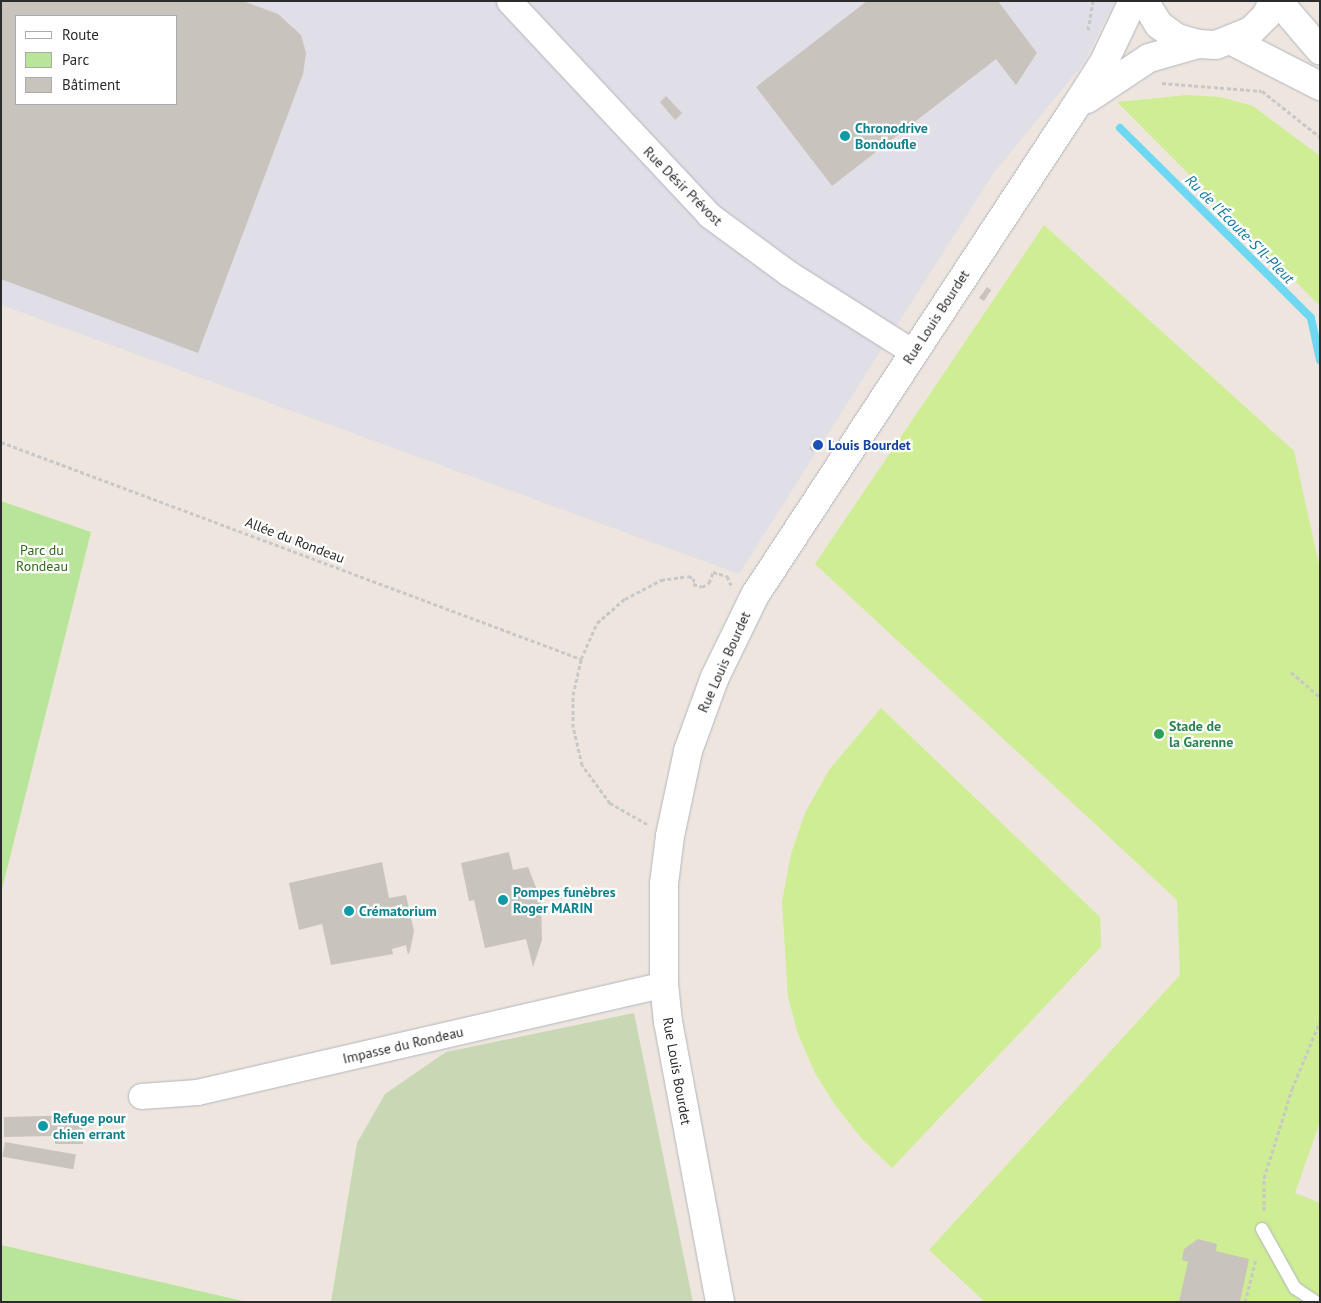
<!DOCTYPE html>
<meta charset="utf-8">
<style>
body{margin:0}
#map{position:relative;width:1321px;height:1303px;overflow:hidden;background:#eee6de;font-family:"PT Sans",sans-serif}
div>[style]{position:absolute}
.industrial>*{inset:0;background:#e0dee6}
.green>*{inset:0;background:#b8e599}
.cemetery>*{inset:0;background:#c8d8b4}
.pitch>*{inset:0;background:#ceed94}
.stream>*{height:8px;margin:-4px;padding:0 4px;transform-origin:4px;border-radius:4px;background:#6ed8f2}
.building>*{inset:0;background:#c9c3bd;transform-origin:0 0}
.path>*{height:3px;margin-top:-1.5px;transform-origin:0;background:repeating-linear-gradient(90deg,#c8c8c8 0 4px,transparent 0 6.5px)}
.roads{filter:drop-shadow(0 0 1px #b2b5c0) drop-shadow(0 0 1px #b2b5c0)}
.service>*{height:12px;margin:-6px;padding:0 6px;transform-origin:6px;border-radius:6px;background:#fff}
.minor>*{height:25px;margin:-12.5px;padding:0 12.5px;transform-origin:12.5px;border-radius:12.5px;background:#fff}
.tertiary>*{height:28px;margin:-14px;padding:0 14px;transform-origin:14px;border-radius:14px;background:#fff}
.secondary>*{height:28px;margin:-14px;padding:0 14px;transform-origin:14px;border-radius:14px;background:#fff}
.dots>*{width:14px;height:14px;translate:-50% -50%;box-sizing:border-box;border:2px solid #fff;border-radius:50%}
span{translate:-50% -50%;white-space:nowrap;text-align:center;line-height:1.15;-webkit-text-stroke:4.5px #fff;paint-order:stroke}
.culture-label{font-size:14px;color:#0d838f;font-weight:700}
.left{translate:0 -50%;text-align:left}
.street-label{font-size:14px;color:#2c2c2c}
.transit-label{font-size:14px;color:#164399;font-weight:700}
.park-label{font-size:14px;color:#306c18}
.leisure-label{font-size:14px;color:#27864d;font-weight:700}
.water-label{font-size:15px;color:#0a78a2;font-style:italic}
.frame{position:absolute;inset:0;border:2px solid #2c2c2c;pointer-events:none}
.legend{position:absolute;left:15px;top:15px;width:162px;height:90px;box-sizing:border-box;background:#fff;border:1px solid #ababab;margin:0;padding:6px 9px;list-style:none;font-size:15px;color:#2c2c2c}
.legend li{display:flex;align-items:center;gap:10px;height:25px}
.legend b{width:25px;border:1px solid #ababab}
</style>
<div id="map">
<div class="industrial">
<div style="clip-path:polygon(evenodd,1px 1px,1115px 1px,1083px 64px,993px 174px,739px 574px,1px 305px,1px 1px,16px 16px,176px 16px,176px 104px,16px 104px,16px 16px)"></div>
</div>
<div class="green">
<div style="clip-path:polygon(1px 501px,91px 532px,1px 893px)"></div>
<div style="clip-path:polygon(1px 1245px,247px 1302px,1px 1302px)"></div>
</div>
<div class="cemetery">
<div style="clip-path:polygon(634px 1013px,693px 1302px,331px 1302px,357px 1143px,385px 1094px,446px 1052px)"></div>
</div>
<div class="pitch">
<div style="clip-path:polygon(1187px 95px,1220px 97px,1253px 106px,1320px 156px,1320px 306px,1117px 102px)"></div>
<div style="clip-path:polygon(1044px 225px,1294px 451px,1320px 569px,1320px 1122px,1295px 1193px,1320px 1203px,1320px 1302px,985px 1302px,929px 1250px,1180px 975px,1177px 900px,815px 564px)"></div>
<div style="clip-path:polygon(881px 708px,1100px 917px,1101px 947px,892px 1168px,862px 1139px,835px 1105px,815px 1073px,798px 1034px,788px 997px,782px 902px,791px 854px,805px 813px,829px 770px)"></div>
</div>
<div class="stream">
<div style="left:1120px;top:128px;width:269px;rotate:44.8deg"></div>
<div style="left:1311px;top:318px;width:43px;rotate:77.9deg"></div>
</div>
<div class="building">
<div style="clip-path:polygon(evenodd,1px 1px,243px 1px,278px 14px,301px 35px,306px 53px,303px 74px,198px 353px,1px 279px,1px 1px,16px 16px,176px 16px,176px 104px,16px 104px,16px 16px)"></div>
<div style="clip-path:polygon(867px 1px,998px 1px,1037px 53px,1016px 85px,996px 59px,832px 186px,756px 87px)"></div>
<div style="clip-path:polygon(666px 96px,682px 113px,675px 120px,660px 102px)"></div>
<div style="clip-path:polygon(987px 287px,991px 290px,984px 301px,979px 298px)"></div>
<div style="left:817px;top:438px;width:5px;height:13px;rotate:37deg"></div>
<div style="clip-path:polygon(509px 852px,513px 870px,528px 867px,541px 900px,542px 940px,533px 967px,526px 939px,485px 948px,474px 900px,469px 901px,461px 863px)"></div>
<div style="clip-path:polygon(382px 862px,389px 898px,406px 895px,414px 931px,410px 951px,408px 955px,406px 945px,392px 949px,393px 954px,331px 965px,322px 924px,299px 930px,289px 883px)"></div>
<div style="clip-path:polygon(82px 1115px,83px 1144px,55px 1144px,55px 1136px,4px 1137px,4px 1117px)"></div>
<div style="left:5px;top:1142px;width:72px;height:15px;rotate:10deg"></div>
<div style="clip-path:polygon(1198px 1239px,1217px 1244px,1216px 1251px,1249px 1259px,1240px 1302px,1179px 1302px,1188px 1262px,1182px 1260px,1184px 1249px)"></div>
</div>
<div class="path">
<div style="left:1088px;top:30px;width:29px;rotate:-80deg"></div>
<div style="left:1162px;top:83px;width:100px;rotate:4.6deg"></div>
<div style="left:1262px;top:91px;width:74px;rotate:38.4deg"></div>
<div style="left:1px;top:442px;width:619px;rotate:20.51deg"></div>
<div style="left:1291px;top:672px;width:38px;rotate:41deg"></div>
<div style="left:647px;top:824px;width:43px;rotate:-150.4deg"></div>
<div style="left:610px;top:803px;width:47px;rotate:-126.4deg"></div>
<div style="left:582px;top:765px;width:39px;rotate:-103deg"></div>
<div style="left:573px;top:727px;width:32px;rotate:-90deg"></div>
<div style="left:573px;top:695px;width:37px;rotate:-77deg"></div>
<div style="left:581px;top:659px;width:39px;rotate:-66deg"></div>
<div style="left:597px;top:623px;width:37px;rotate:-41deg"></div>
<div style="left:625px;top:599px;width:41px;rotate:-27.8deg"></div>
<div style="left:661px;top:580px;width:27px;rotate:-8deg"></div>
<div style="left:688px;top:576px;width:6px;rotate:18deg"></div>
<div style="left:694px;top:578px;width:6px;rotate:99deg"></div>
<div style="left:693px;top:584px;width:9px;rotate:18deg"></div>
<div style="left:702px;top:587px;width:8px;rotate:-30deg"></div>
<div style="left:709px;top:583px;width:12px;rotate:-70deg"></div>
<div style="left:713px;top:572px;width:15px;rotate:16deg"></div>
<div style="left:727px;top:576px;width:10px;rotate:66deg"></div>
<div style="left:1264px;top:1211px;width:33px;rotate:-90deg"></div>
<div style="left:1264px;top:1178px;width:93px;rotate:-72.5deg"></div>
<div style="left:1292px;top:1089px;width:74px;rotate:-67.6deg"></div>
<div style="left:1245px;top:1302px;width:44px;rotate:-75.7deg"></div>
</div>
<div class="roads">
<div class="service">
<div style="left:1262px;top:1229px;width:68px;rotate:60.8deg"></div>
<div style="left:1295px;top:1288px;width:25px;rotate:34deg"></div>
</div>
<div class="minor">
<div style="left:509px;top:1px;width:293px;rotate:46.9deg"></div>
<div style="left:709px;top:215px;width:98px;rotate:36.3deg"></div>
<div style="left:788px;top:273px;width:148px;rotate:32.3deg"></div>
<div style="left:141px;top:1096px;width:56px;rotate:-4.1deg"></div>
<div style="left:197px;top:1092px;width:479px;rotate:-13deg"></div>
</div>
<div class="tertiary">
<div style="left:1087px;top:99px;width:74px;rotate:-33.5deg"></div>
<div style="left:1149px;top:58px;width:51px;rotate:-15.9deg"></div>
<div style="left:720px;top:1302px;width:285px;rotate:-100.5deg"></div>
<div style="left:668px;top:1022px;width:38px;rotate:-96deg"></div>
<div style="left:664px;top:984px;width:100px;rotate:-90deg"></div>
<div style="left:664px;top:884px;width:48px;rotate:-82.9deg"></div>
<div style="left:670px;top:836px;width:87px;rotate:-78deg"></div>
<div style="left:688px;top:751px;width:79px;rotate:-70deg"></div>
<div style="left:715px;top:677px;width:91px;rotate:-64deg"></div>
<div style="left:755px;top:595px;width:581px;rotate:-56.72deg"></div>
<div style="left:1074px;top:109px;width:56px;rotate:-57.4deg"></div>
<div style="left:1104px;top:62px;width:68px;rotate:-64.6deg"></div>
</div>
<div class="secondary">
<div style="left:1144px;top:1px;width:28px;rotate:58deg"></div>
<div style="left:1159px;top:25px;width:22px;rotate:36deg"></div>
<div style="left:1177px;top:38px;width:22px;rotate:16deg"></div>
<div style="left:1198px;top:44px;width:18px;rotate:3deg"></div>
<div style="left:1216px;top:45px;width:38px;rotate:-22deg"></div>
<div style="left:1251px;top:31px;width:21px;rotate:-45deg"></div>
<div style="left:1266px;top:16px;width:17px;rotate:-65deg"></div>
<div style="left:1278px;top:1px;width:65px;rotate:49.4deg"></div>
<div style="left:1232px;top:41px;width:99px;rotate:27.1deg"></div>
</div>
</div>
<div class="dots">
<div style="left:845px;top:136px;background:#0f9aa8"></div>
<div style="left:818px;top:445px;background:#1a4fb4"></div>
<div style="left:1159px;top:734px;background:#2e9e5b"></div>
<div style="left:503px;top:900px;background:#0f9aa8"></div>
<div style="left:349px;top:911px;background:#0f9aa8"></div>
<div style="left:43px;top:1126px;background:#0f9aa8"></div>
</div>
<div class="culture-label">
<span class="left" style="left:855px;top:136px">Chronodrive<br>Bondoufle</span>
<span class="left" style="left:513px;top:900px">Pompes funèbres<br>Roger MARIN</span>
<span class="left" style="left:359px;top:911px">Crématorium</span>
<span class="left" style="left:53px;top:1126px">Refuge pour<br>chien errant</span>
</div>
<div class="street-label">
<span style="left:683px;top:186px;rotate:45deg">Rue Désir Prévost</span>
<span style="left:936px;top:317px;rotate:-57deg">Rue Louis Bourdet</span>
<span style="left:295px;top:540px;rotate:21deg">Allée du Rondeau</span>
<span style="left:724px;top:662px;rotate:-66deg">Rue Louis Bourdet</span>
<span style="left:403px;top:1045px;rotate:-13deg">Impasse du Rondeau</span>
<span style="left:677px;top:1071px;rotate:80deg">Rue Louis Bourdet</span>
</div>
<div class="transit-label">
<span class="left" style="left:828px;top:445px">Louis Bourdet</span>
</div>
<div class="park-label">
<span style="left:42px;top:558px">Parc du<br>Rondeau</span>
</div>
<div class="leisure-label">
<span class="left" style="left:1169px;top:734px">Stade de<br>la Garenne</span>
</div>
<div class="water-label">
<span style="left:1240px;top:229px;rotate:45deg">Ru de l'Écoute-S'Il-Pleut</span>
</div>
<div class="frame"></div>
<ul class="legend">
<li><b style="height:6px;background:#fff"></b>Route</li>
<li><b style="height:14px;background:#b8e599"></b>Parc</li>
<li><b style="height:14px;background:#c9c3bd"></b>Bâtiment</li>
</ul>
</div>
